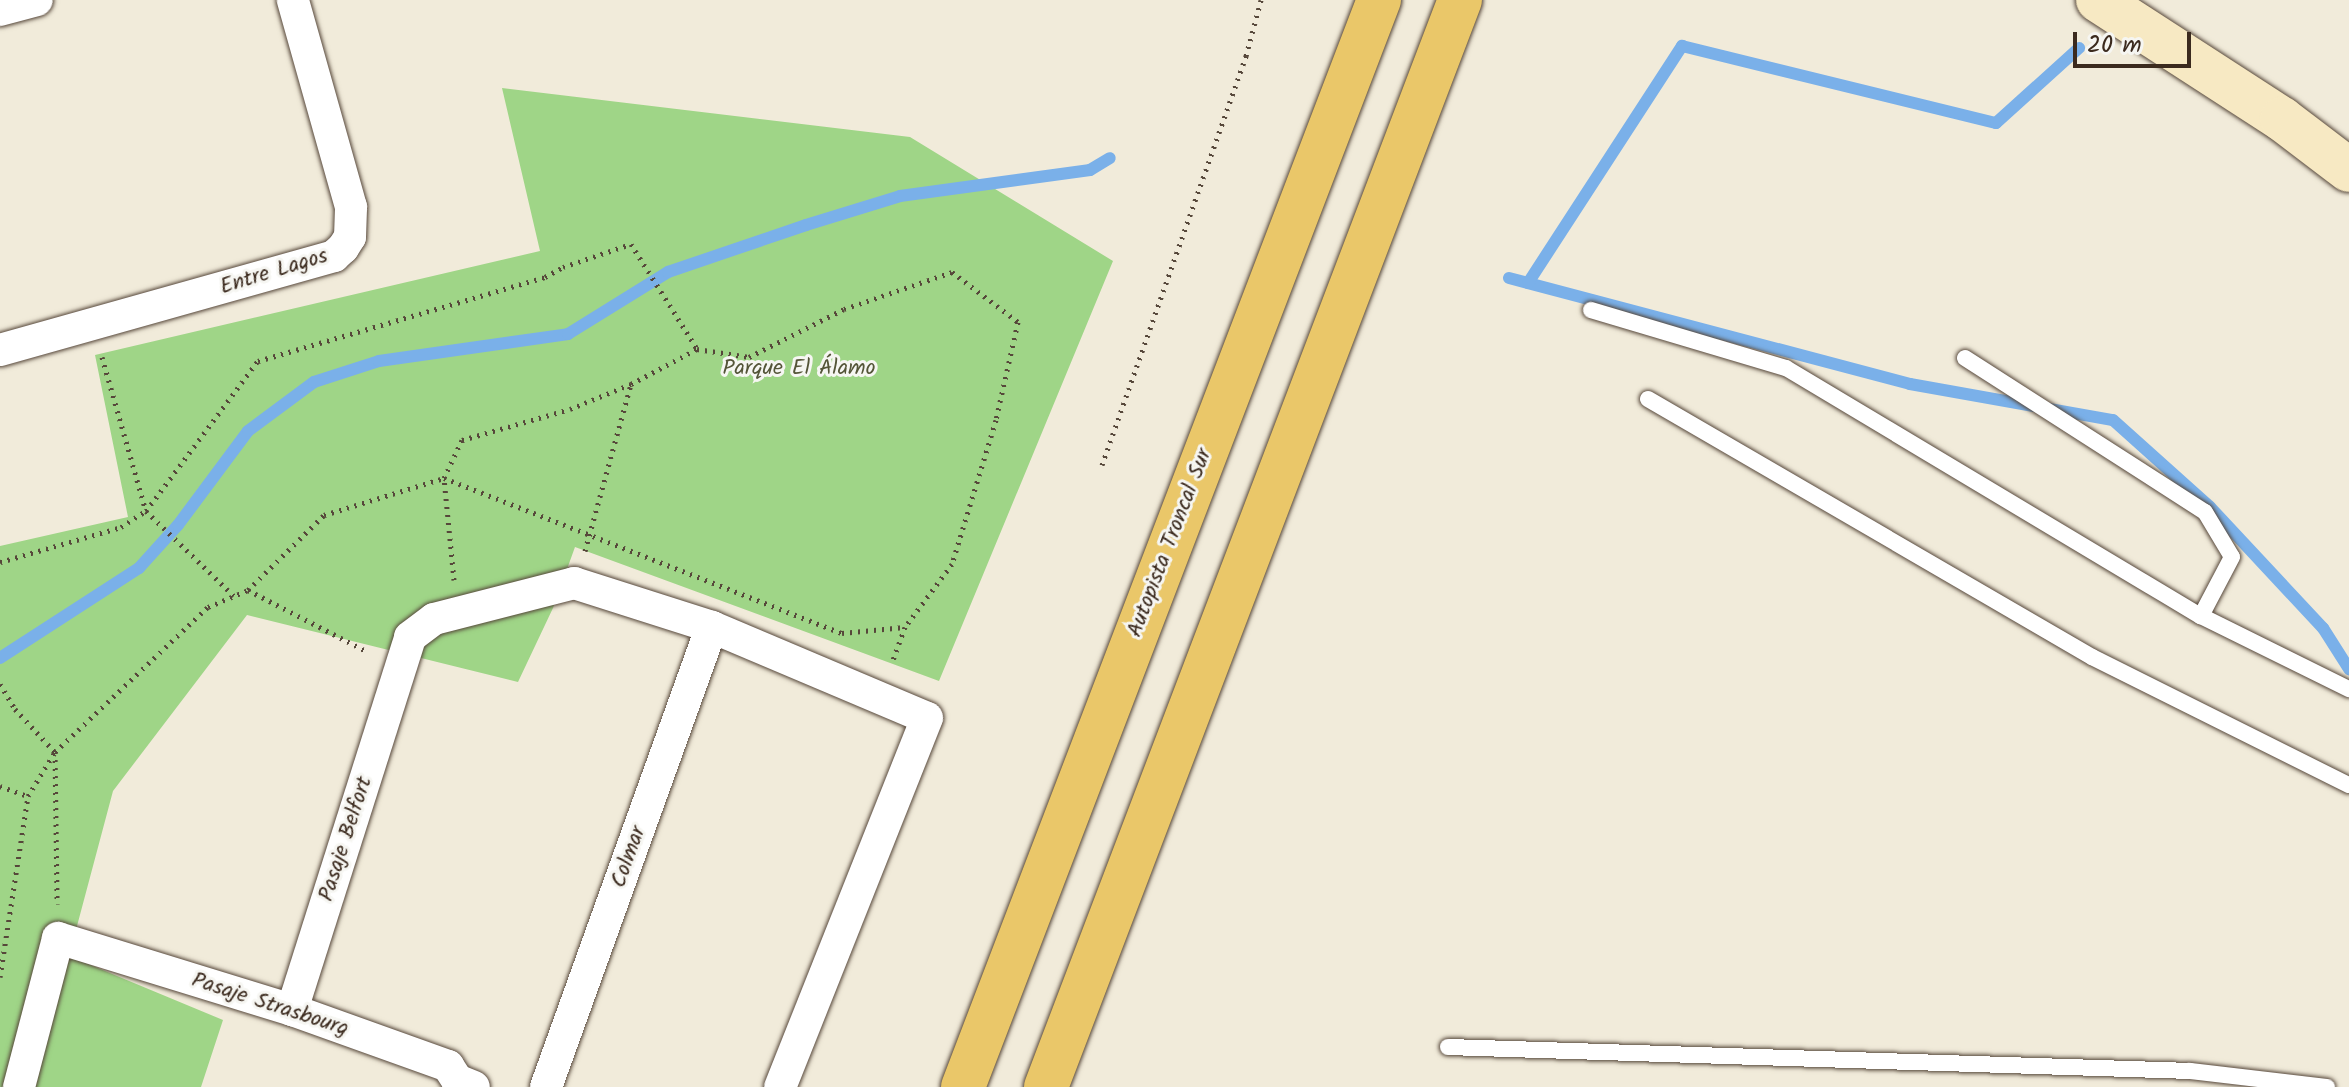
<!DOCTYPE html>
<meta charset="utf-8">
<style>
body{margin:0}
#map{position:relative;width:2349px;height:1087px;overflow:hidden;background:#f1ebda;font-family:Kalam,sans-serif}
div>[style]{position:absolute}
.green>*{inset:0;background:#9fd587}
.stream>*{height:12px;margin:-6px;padding:0 6px;transform-origin:6px;border-radius:6px;background:#7ab0e9}
.path>*{height:5px;margin-top:-2.5px;transform-origin:0;background:repeating-linear-gradient(90deg,#56473a 0 2px,transparent 0 8px)}
.roads{filter:drop-shadow(0 0 2px #56473a) drop-shadow(0 0 2px #56473a)}
.lane>*{height:16px;margin:-8px;padding:0 8px;transform-origin:8px;border-radius:8px;background:#fff}
.street>*{height:32px;margin:-16px;padding:0 16px;transform-origin:16px;border-radius:16px;background:#fff}
.secondary>*{height:44px;margin:-22px;padding:0 22px;transform-origin:22px;border-radius:22px;background:#f7e9c3}
.highway>*{height:44px;margin:-22px;padding:0 22px;transform-origin:22px;border-radius:22px;background:#eac769}
span{translate:-50% -50%;white-space:nowrap;text-align:center;line-height:1.15;-webkit-text-stroke:6px #f6f6f2;paint-order:stroke}
.street-label{font-size:22px;color:#3b2a1e}
.park-label{font-size:22px;color:#545538}
.scale{position:absolute;left:2073px;top:32px;width:118px;height:36px;box-sizing:border-box;border:4px solid #3b2a1e;border-top:0;padding-left:10px;font-size:24px;line-height:28px;white-space:nowrap;color:#3b2a1e;-webkit-text-stroke:6px #f6f6f2;paint-order:stroke}
</style>
<div id="map">
<div class="green">
<div style="clip-path:polygon(502px 88px,910px 137px,1113px 261px,939px 681px,575px 547px,553px 608px,518px 682px,247px 615px,113px 791px,69px 956px,223px 1020px,201px 1087px,0 1087px,0 546px,128px 517px,95px 355px,540px 251px)"></div>
</div>
<div class="stream">
<div style="left:1509px;top:278px;width:415px;rotate:14.8deg"></div>
<div style="left:1910px;top:384px;width:206px;rotate:10.1deg"></div>
<div style="left:2113px;top:420px;width:130px;rotate:41.9deg"></div>
<div style="left:2210px;top:507px;width:166px;rotate:47deg"></div>
<div style="left:2323px;top:628px;width:49px;rotate:57.6deg"></div>
<div style="left:1528px;top:283px;width:283px;rotate:-57deg"></div>
<div style="left:1682px;top:46px;width:323px;rotate:13.8deg"></div>
<div style="left:1996px;top:123px;width:112px;rotate:-42.1deg"></div>
<div style="left:0;top:658px;width:166px;rotate:-32.9deg"></div>
<div style="left:139px;top:568px;width:58px;rotate:-47.8deg"></div>
<div style="left:178px;top:525px;width:117px;rotate:-53.3deg"></div>
<div style="left:248px;top:431px;width:82px;rotate:-36.6deg"></div>
<div style="left:314px;top:382px;width:68px;rotate:-17.9deg"></div>
<div style="left:379px;top:361px;width:191px;rotate:-8.1deg"></div>
<div style="left:568px;top:334px;width:118px;rotate:-31.8deg"></div>
<div style="left:668px;top:272px;width:146px;rotate:-18.8deg"></div>
<div style="left:806px;top:225px;width:98px;rotate:-17.1deg"></div>
<div style="left:900px;top:196px;width:192px;rotate:-7.8deg"></div>
<div style="left:1090px;top:170px;width:23px;rotate:-31deg"></div>
</div>
<div class="path">
<div style="left:102px;top:357px;width:160px;rotate:74.1deg"></div>
<div style="left:146px;top:511px;width:122px;rotate:44deg"></div>
<div style="left:1102px;top:465px;width:434px;rotate:-70.6deg"></div>
<div style="left:1246px;top:56px;width:58px;rotate:-75deg"></div>
<div style="left:585px;top:551px;width:173px;rotate:-74.6deg"></div>
<div style="left:0;top:562px;width:126px;rotate:-16.1deg"></div>
<div style="left:121px;top:527px;width:30px;rotate:-33deg"></div>
<div style="left:146px;top:511px;width:187px;rotate:-53.3deg"></div>
<div style="left:258px;top:361px;width:299px;rotate:-16.3deg"></div>
<div style="left:545px;top:277px;width:21px;rotate:-29deg"></div>
<div style="left:563px;top:267px;width:72px;rotate:-18.7deg"></div>
<div style="left:631px;top:244px;width:124px;rotate:57.8deg"></div>
<div style="left:454px;top:580px;width:102px;rotate:-95.6deg"></div>
<div style="left:444px;top:478px;width:42px;rotate:-64.7deg"></div>
<div style="left:462px;top:440px;width:112px;rotate:-16deg"></div>
<div style="left:570px;top:409px;width:66px;rotate:-22.3deg"></div>
<div style="left:631px;top:384px;width:75px;rotate:-27.9deg"></div>
<div style="left:697px;top:349px;width:53px;rotate:8.7deg"></div>
<div style="left:749px;top:357px;width:106px;rotate:-26.8deg"></div>
<div style="left:844px;top:309px;width:114px;rotate:-18.9deg"></div>
<div style="left:952px;top:272px;width:83px;rotate:37.1deg"></div>
<div style="left:1018px;top:322px;width:100px;rotate:102.7deg"></div>
<div style="left:996px;top:420px;width:151px;rotate:107deg"></div>
<div style="left:952px;top:564px;width:79px;rotate:126.7deg"></div>
<div style="left:905px;top:627px;width:38px;rotate:110deg"></div>
<div style="left:248px;top:590px;width:135px;rotate:27.3deg"></div>
<div style="left:0;top:684px;width:29px;rotate:59deg"></div>
<div style="left:15px;top:709px;width:59px;rotate:47.1deg"></div>
<div style="left:55px;top:752px;width:152px;rotate:89.2deg"></div>
<div style="left:0;top:786px;width:30px;rotate:20deg"></div>
<div style="left:0;top:977px;width:183px;rotate:-81.2deg"></div>
<div style="left:28px;top:796px;width:52px;rotate:-58.5deg"></div>
<div style="left:55px;top:752px;width:211px;rotate:-43.5deg"></div>
<div style="left:208px;top:607px;width:43px;rotate:-23deg"></div>
<div style="left:248px;top:590px;width:107px;rotate:-44.6deg"></div>
<div style="left:324px;top:515px;width:126px;rotate:-17.1deg"></div>
<div style="left:444px;top:478px;width:427px;rotate:21.3deg"></div>
<div style="left:842px;top:633px;width:63px;rotate:-5.4deg"></div>
</div>
<div class="roads">
<div class="lane">
<div style="left:1591px;top:310px;width:203px;rotate:16.6deg"></div>
<div style="left:1786px;top:368px;width:483px;rotate:30.9deg"></div>
<div style="left:2201px;top:616px;width:165px;rotate:26.3deg"></div>
<div style="left:1965px;top:358px;width:285px;rotate:32.7deg"></div>
<div style="left:2205px;top:512px;width:52px;rotate:59deg"></div>
<div style="left:2232px;top:557px;width:67px;rotate:117.7deg"></div>
<div style="left:1648px;top:399px;width:514px;rotate:30.16deg"></div>
<div style="left:2092px;top:657px;width:287px;rotate:26.5deg"></div>
<div style="left:1448px;top:1047px;width:742px;rotate:1.85deg"></div>
<div style="left:2190px;top:1071px;width:138px;rotate:6.7deg"></div>
</div>
<div class="street">
<div style="left:0;top:10px;width:38px;rotate:-15deg"></div>
<div style="left:0;top:350px;width:347px;rotate:-15.7deg"></div>
<div style="left:334px;top:256px;width:12px;rotate:-42deg"></div>
<div style="left:343px;top:248px;width:13px;rotate:-58deg"></div>
<div style="left:350px;top:237px;width:30px;rotate:-88deg"></div>
<div style="left:351px;top:207px;width:215px;rotate:-105.7deg"></div>
<div style="left:292px;top:1010px;width:391px;rotate:-72.4deg"></div>
<div style="left:410px;top:637px;width:30px;rotate:-37deg"></div>
<div style="left:434px;top:619px;width:145px;rotate:-14.4deg"></div>
<div style="left:574px;top:583px;width:145px;rotate:17.7deg"></div>
<div style="left:712px;top:627px;width:233px;rotate:22.9deg"></div>
<div style="left:927px;top:718px;width:397px;rotate:111.7deg"></div>
<div style="left:19px;top:1087px;width:154px;rotate:-75.3deg"></div>
<div style="left:58px;top:938px;width:245px;rotate:17.1deg"></div>
<div style="left:292px;top:1010px;width:166px;rotate:19.7deg"></div>
<div style="left:448px;top:1066px;width:17px;rotate:57deg"></div>
<div style="left:457px;top:1080px;width:18px;rotate:22deg"></div>
<div style="left:546px;top:1087px;width:489px;rotate:-70.2deg"></div>
</div>
<div class="secondary">
<div style="left:2098px;top:0;width:219px;rotate:32.9deg"></div>
<div style="left:2282px;top:119px;width:84px;rotate:37.3deg"></div>
</div>
<div class="highway">
<div style="left:963px;top:1087px;width:1164px;rotate:-69.06deg"></div>
<div style="left:1046px;top:1087px;width:1163px;rotate:-69.15deg"></div>
</div>
</div>
<div class="street-label">
<span style="left:274px;top:272px;rotate:-17deg">Entre Lagos</span>
<span style="left:1170px;top:543px;rotate:-69deg">Autopista Troncal Sur</span>
<span style="left:346px;top:839px;rotate:-72deg">Pasaje Belfort</span>
<span style="left:629px;top:857px;rotate:-70deg">Colmar</span>
<span style="left:270px;top:1005px;rotate:18deg">Pasaje Strasbourg</span>
</div>
<div class="park-label">
<span style="left:799px;top:369px">Parque El Álamo</span>
</div>
<div class="scale">20 m</div>
</div>
